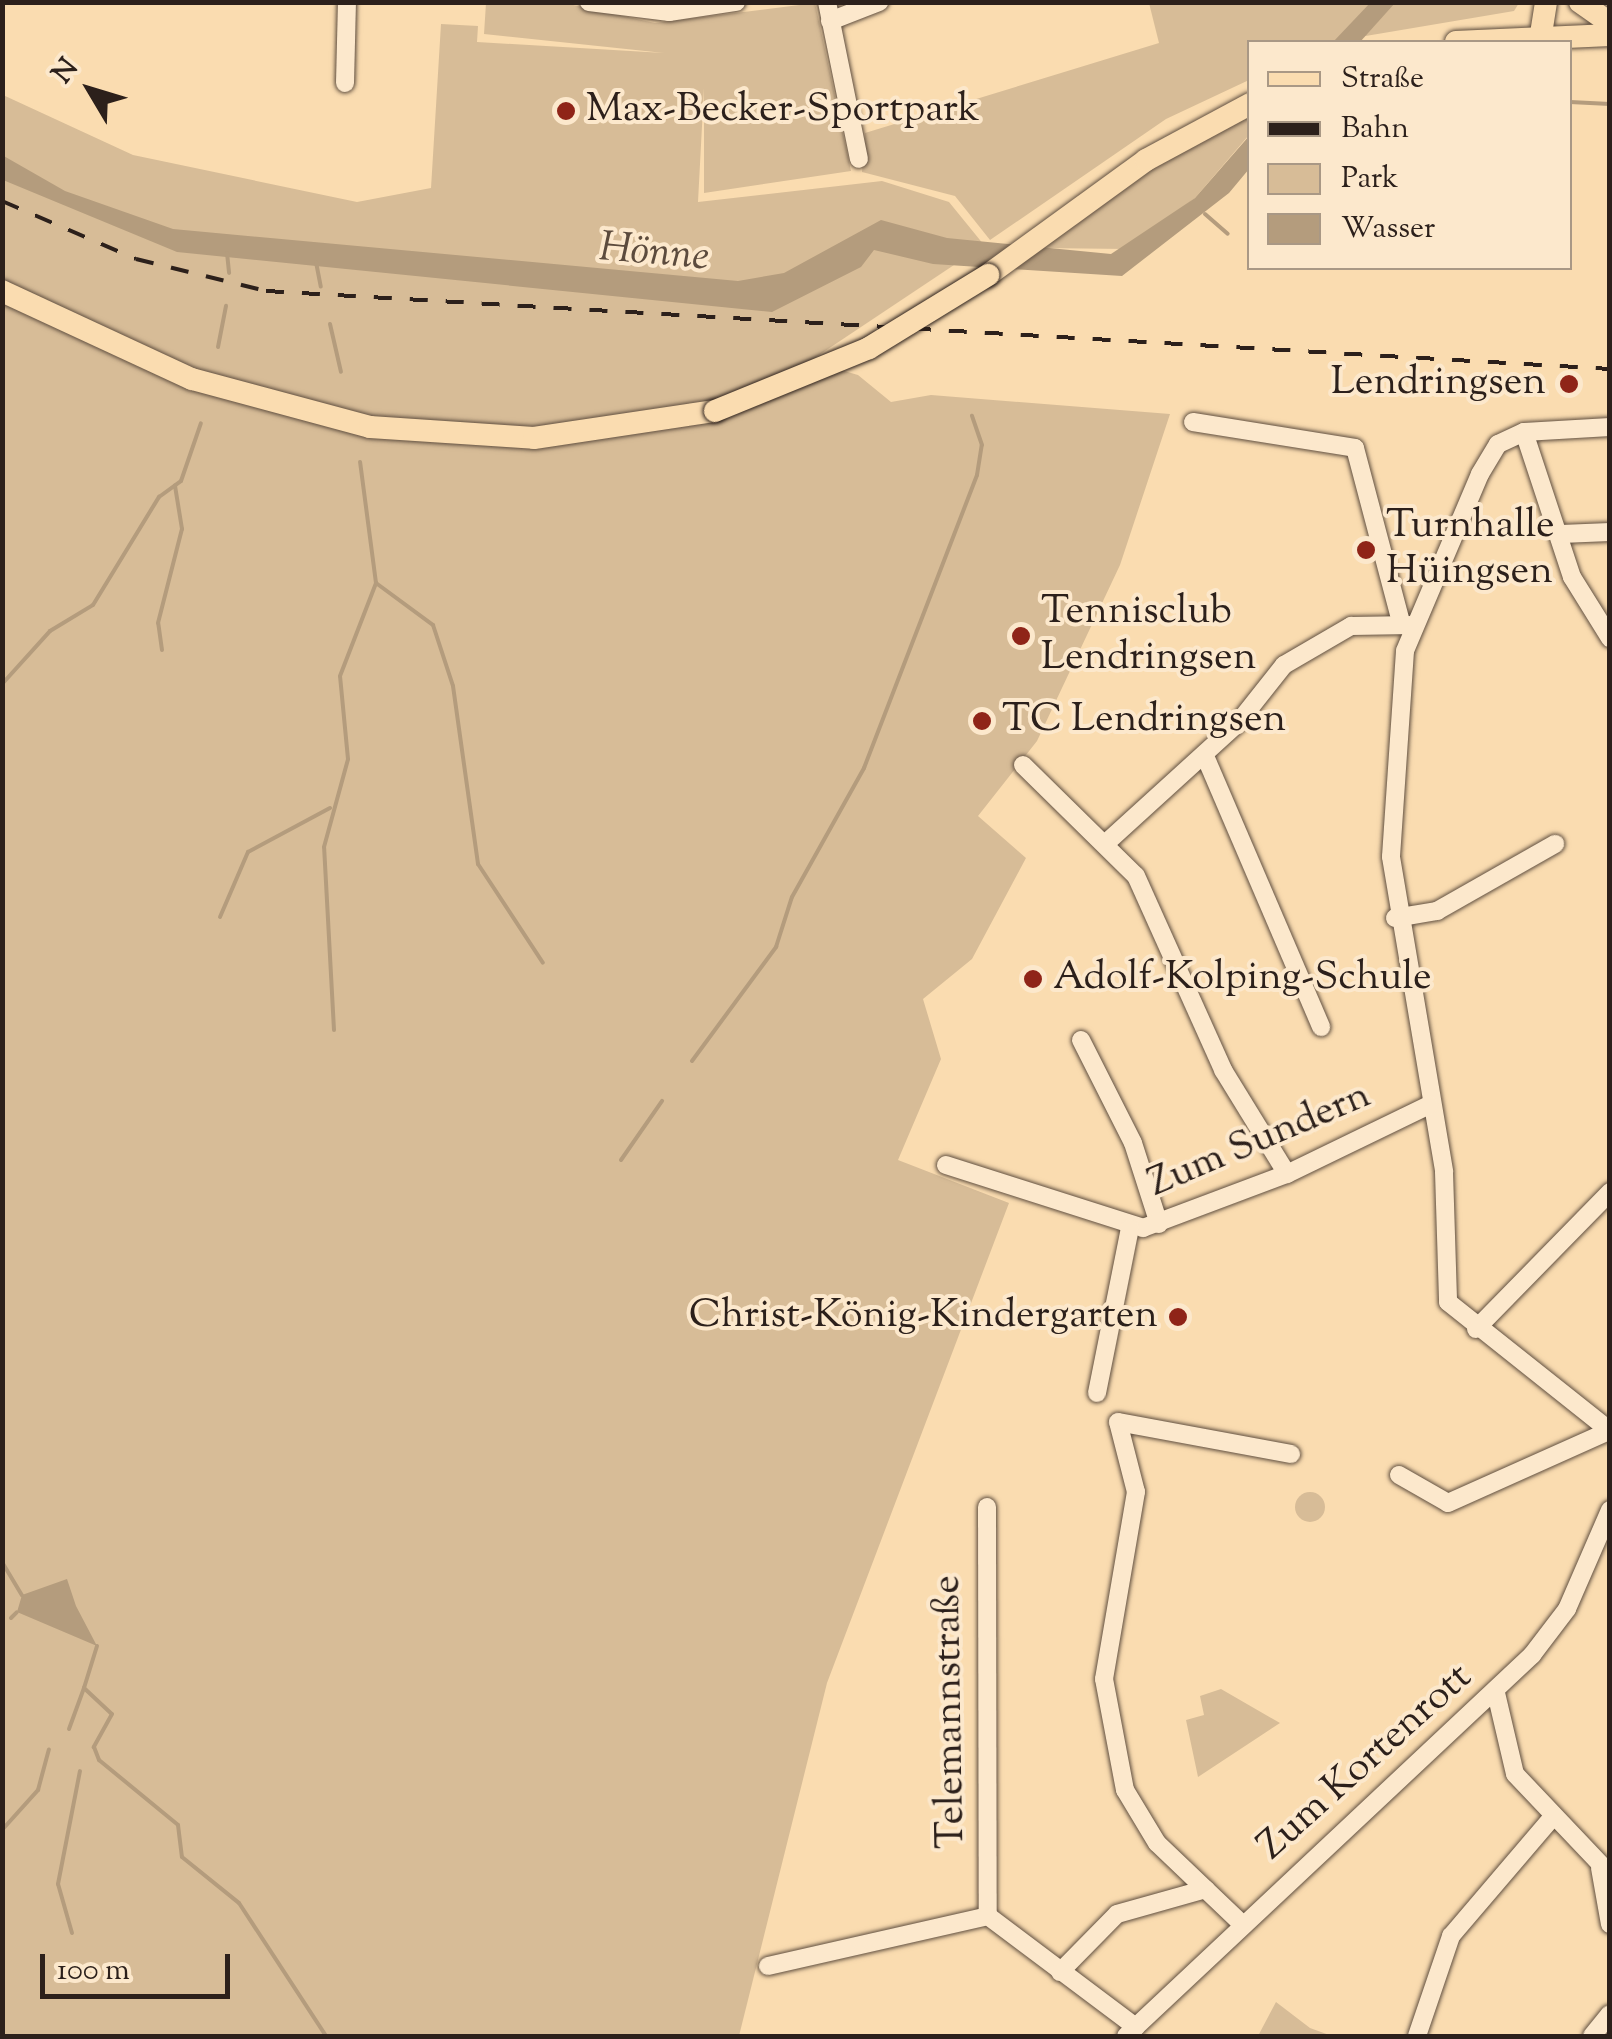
<!DOCTYPE html>
<meta charset="utf-8">
<style>
body{margin:0}
#map{position:relative;width:1612px;height:2039px;overflow:hidden;background:#fadcb0;font-family:"Sorts Mill Goudy",serif}
div>[style]{position:absolute}
.green>*{inset:0;background:#d7bc97}
.round{border-radius:50%}
.water>*{inset:0;background:#b49c7d}
.stream>*{height:4px;margin:-2px;padding:0 2px;transform-origin:2px;border-radius:2px;background:#b49c7d}
.roads{filter:drop-shadow(0 0 2px #604f40) drop-shadow(0 0 2px #604f40)}
.minor>*{height:18px;margin:-9px;padding:0 9px;transform-origin:9px;border-radius:9px;background:#fce8cc}
.major>*{height:22px;margin:-11px;padding:0 11px;transform-origin:11px;border-radius:11px;background:#fadcb0}
.rail>*{height:4px;margin-top:-2px;transform-origin:0;background:repeating-linear-gradient(90deg,#2c201b 0 18px,transparent 0 36px)}
.bridges{filter:drop-shadow(0 0 2px #2c201b) drop-shadow(0 0 2px #2c201b)}
.major-bridge>*{height:22px;margin:-11px;padding:0 11px;transform-origin:11px;border-radius:11px;background:#fadcb0}
.dots>*{width:28px;height:28px;translate:-50% -50%;box-sizing:border-box;border:5px solid #fce8cc;border-radius:50%}
span{translate:-50% -50%;white-space:nowrap;text-align:center;line-height:1.15;-webkit-text-stroke:8px #fce8cc;paint-order:stroke}
.poi-label{font-size:40px;color:#2c201b}
.left{translate:0 -50%;text-align:left}
.right{translate:-100% -50%;text-align:right}
.street-label{font-size:40px;color:#2c201b}
.water-label{font-size:42px;color:#5c4b3d;font-style:italic}
.frame{position:absolute;inset:0;border:5px solid #2c201b;pointer-events:none}
.legend{position:absolute;left:1247px;top:40px;width:325px;height:230px;box-sizing:border-box;background:#fce8cc;border:2px solid #a99885;margin:0;padding:12px 18px;list-style:none;font-size:30px;color:#2c201b}
.legend li{display:flex;align-items:center;gap:20px;height:50px}
.legend b{width:50px;border:2px solid #a99885}
.north{position:absolute;left:40px;top:40px;width:100px;height:100px;-webkit-text-stroke:8px #fce8cc;paint-order:stroke;rotate:308deg;font-size:28px;font-weight:700;line-height:40px;text-align:center;color:#2c201b}
.north::after{content:'';display:block;margin:auto;width:35px;height:45px;background:#2c201b;clip-path:polygon(50% 0,100% 100%,50% 72%,0 100%)}
.scale{position:absolute;left:40px;top:1954px;width:190px;height:45px;box-sizing:border-box;border:5px solid #2c201b;border-top:0;padding-left:12px;font-size:30px;line-height:35px;white-space:nowrap;color:#2c201b;-webkit-text-stroke:8px #fce8cc;paint-order:stroke}
</style>
<div id="map">
<div class="green">
<div style="clip-path:polygon(486px 3px,564px 3px,655px 23px,815px 3px,851px 171px,704px 193px,704px 88px,698px 202px,882px 181px,949px 202px,984px 245px,810px 361px,858px 375px,891px 402px,931px 395px,1170px 414px,1120px 565px,1037px 741px,978px 816px,1026px 858px,972px 959px,923px 999px,941px 1059px,898px 1160px,1009px 1203px,827px 1683px,739px 2036px,3px 2036px,3px 95px,133px 155px,357px 202px,431px 188px,441px 24px,478px 26px,477px 42px,664px 53px,484px 34px)"></div>
<div style="clip-path:polygon(1149px 3px,1519px 3px,1514px 11px,1330px 42px,1250px 42px,1249px 80px,1166px 119px,990px 240px,955px 196px,862px 172px,865px 133px,1159px 43px)"></div>
<div style="clip-path:polygon(1249px 117px,1249px 135px,1195px 198px,1127px 249px,1039px 248px,1149px 170px)"></div>
<div class="round" style="left:1295px;top:1492px;width:30px;height:30px"></div>
<div style="clip-path:polygon(1221px 1689px,1280px 1723px,1198px 1777px,1186px 1720px,1204px 1715px,1200px 1696px)"></div>
<div style="clip-path:polygon(1276px 2002px,1310px 2028px,1332px 2036px,1258px 2036px)"></div>
</div>
<div class="water">
<div style="clip-path:polygon(1371px 2px,1395px 3px,1360px 42px,1333px 42px)"></div>
<div style="clip-path:polygon(1250px 135px,1249px 169px,1229px 193px,1122px 276px,933px 264px,874px 250px,861px 267px,772px 312px,177px 252px,3px 180px,2px 155px,65px 191px,173px 229px,738px 281px,784px 273px,881px 220px,947px 238px,1111px 254px,1195px 198px)"></div>
<div style="clip-path:polygon(67px 1579px,76px 1606px,97px 1646px,17px 1612px,22px 1595px)"></div>
</div>
<div class="stream">
<div style="left:1570px;top:102px;width:40px;rotate:2.9deg"></div>
<div style="left:1205px;top:214px;width:30px;rotate:41deg"></div>
<div style="left:227px;top:253px;width:20px;rotate:84deg"></div>
<div style="left:316px;top:262px;width:25px;rotate:79deg"></div>
<div style="left:330px;top:324px;width:49px;rotate:77.1deg"></div>
<div style="left:218px;top:347px;width:42px;rotate:-79deg"></div>
<div style="left:376px;top:583px;width:71px;rotate:36.4deg"></div>
<div style="left:433px;top:625px;width:64px;rotate:71.8deg"></div>
<div style="left:453px;top:686px;width:180px;rotate:82deg"></div>
<div style="left:478px;top:864px;width:118px;rotate:56.7deg"></div>
<div style="left:162px;top:650px;width:27px;rotate:-98deg"></div>
<div style="left:158px;top:623px;width:97px;rotate:-75.7deg"></div>
<div style="left:182px;top:529px;width:44px;rotate:-99.2deg"></div>
<div style="left:3px;top:683px;width:70px;rotate:-47.9deg"></div>
<div style="left:50px;top:631px;width:50px;rotate:-31.2deg"></div>
<div style="left:93px;top:605px;width:127px;rotate:-58.6deg"></div>
<div style="left:159px;top:497px;width:27px;rotate:-36deg"></div>
<div style="left:181px;top:481px;width:61px;rotate:-71deg"></div>
<div style="left:220px;top:917px;width:71px;rotate:-66.7deg"></div>
<div style="left:248px;top:852px;width:93px;rotate:-28.2deg"></div>
<div style="left:334px;top:1030px;width:183px;rotate:-93.1deg"></div>
<div style="left:324px;top:847px;width:91px;rotate:-74.7deg"></div>
<div style="left:348px;top:759px;width:83px;rotate:-95.5deg"></div>
<div style="left:340px;top:676px;width:100px;rotate:-68.8deg"></div>
<div style="left:376px;top:583px;width:122px;rotate:-97.5deg"></div>
<div style="left:692px;top:1061px;width:142px;rotate:-53.6deg"></div>
<div style="left:776px;top:947px;width:52px;rotate:-72.3deg"></div>
<div style="left:792px;top:897px;width:148px;rotate:-60.8deg"></div>
<div style="left:864px;top:768px;width:314px;rotate:-68.9deg"></div>
<div style="left:977px;top:475px;width:30px;rotate:-81deg"></div>
<div style="left:982px;top:445px;width:31px;rotate:-109deg"></div>
<div style="left:621px;top:1160px;width:72px;rotate:-55.2deg"></div>
<div style="left:2px;top:1562px;width:39px;rotate:59deg"></div>
<div style="left:11px;top:1618px;width:8px;rotate:-45deg"></div>
<div style="left:97px;top:1646px;width:44px;rotate:107.2deg"></div>
<div style="left:84px;top:1688px;width:38px;rotate:43deg"></div>
<div style="left:112px;top:1714px;width:38px;rotate:119deg"></div>
<div style="left:94px;top:1747px;width:14px;rotate:69deg"></div>
<div style="left:99px;top:1760px;width:102px;rotate:39.4deg"></div>
<div style="left:178px;top:1825px;width:32px;rotate:83deg"></div>
<div style="left:182px;top:1857px;width:73px;rotate:38.9deg"></div>
<div style="left:239px;top:1903px;width:159px;rotate:56.8deg"></div>
<div style="left:69px;top:1729px;width:44px;rotate:-69.9deg"></div>
<div style="left:2px;top:1830px;width:54px;rotate:-48deg"></div>
<div style="left:38px;top:1790px;width:42px;rotate:-75deg"></div>
<div style="left:72px;top:1933px;width:51px;rotate:-105.9deg"></div>
<div style="left:58px;top:1884px;width:115px;rotate:-79deg"></div>
<div style="left:395px;top:2036px;width:15px"></div>
</div>
<div class="roads">
<div class="minor">
<div style="left:589px;top:2px;width:81px;rotate:7.1deg"></div>
<div style="left:669px;top:12px;width:68px;rotate:-8.5deg"></div>
<div style="left:827px;top:2px;width:160px;rotate:78.5deg"></div>
<div style="left:830px;top:21px;width:53px;rotate:-21.2deg"></div>
<div style="left:345px;top:83px;width:81px;rotate:-88.6deg"></div>
<div style="left:1193px;top:422px;width:164px;rotate:9.1deg"></div>
<div style="left:1355px;top:448px;width:180px;rotate:75.2deg"></div>
<div style="left:1610px;top:427px;width:86px;rotate:176.7deg"></div>
<div style="left:1524px;top:432px;width:29px;rotate:155deg"></div>
<div style="left:1498px;top:444px;width:35px;rotate:121deg"></div>
<div style="left:1480px;top:474px;width:192px;rotate:113deg"></div>
<div style="left:1405px;top:651px;width:206px;rotate:93.9deg"></div>
<div style="left:1391px;top:857px;width:319px;rotate:80.4deg"></div>
<div style="left:1444px;top:1172px;width:130px;rotate:88.2deg"></div>
<div style="left:1448px;top:1302px;width:207px;rotate:38.5deg"></div>
<div style="left:1524px;top:432px;width:153px;rotate:71.7deg"></div>
<div style="left:1572px;top:577px;width:72px;rotate:58.1deg"></div>
<div style="left:1561px;top:534px;width:49px;rotate:-2.3deg"></div>
<div style="left:1205px;top:756px;width:295px;rotate:66.8deg"></div>
<div style="left:1023px;top:765px;width:158px;rotate:44.5deg"></div>
<div style="left:1136px;top:876px;width:213px;rotate:65.8deg"></div>
<div style="left:1223px;top:1070px;width:122px;rotate:58.4deg"></div>
<div style="left:1105px;top:844px;width:180px;rotate:-42.3deg"></div>
<div style="left:1238px;top:723px;width:74px;rotate:-51.6deg"></div>
<div style="left:1284px;top:665px;width:78px;rotate:-30.2deg"></div>
<div style="left:1351px;top:626px;width:62px;rotate:-0.9deg"></div>
<div style="left:1395px;top:918px;width:43px;rotate:-9.5deg"></div>
<div style="left:1437px;top:911px;width:136px;rotate:-29.6deg"></div>
<div style="left:1081px;top:1040px;width:115px;rotate:63.2deg"></div>
<div style="left:1133px;top:1143px;width:85px;rotate:72.2deg"></div>
<div style="left:946px;top:1165px;width:207px;rotate:17.7deg"></div>
<div style="left:1143px;top:1228px;width:154px;rotate:-20.6deg"></div>
<div style="left:1287px;top:1174px;width:158px;rotate:-25.9deg"></div>
<div style="left:1476px;top:1329px;width:192px;rotate:-45.6deg"></div>
<div style="left:1097px;top:1393px;width:168px;rotate:-78.7deg"></div>
<div style="left:1399px;top:1475px;width:56px;rotate:29.7deg"></div>
<div style="left:1448px;top:1503px;width:176px;rotate:-24.1deg"></div>
<div style="left:987px;top:1507px;width:409px;rotate:89.9deg"></div>
<div style="left:1496px;top:1693px;width:83px;rotate:76.8deg"></div>
<div style="left:1515px;top:1774px;width:138px;rotate:46.5deg"></div>
<div style="left:1600px;top:1868px;width:57px;rotate:79.9deg"></div>
<div style="left:1242px;top:1924px;width:117px;rotate:-136.4deg"></div>
<div style="left:1157px;top:1843px;width:62px;rotate:-121.1deg"></div>
<div style="left:1125px;top:1790px;width:113px;rotate:-100.7deg"></div>
<div style="left:1104px;top:1679px;width:190px;rotate:-80.3deg"></div>
<div style="left:1136px;top:1492px;width:72px;rotate:-104.4deg"></div>
<div style="left:1118px;top:1422px;width:176px;rotate:10.5deg"></div>
<div style="left:768px;top:1966px;width:226px;rotate:-12.8deg"></div>
<div style="left:988px;top:1916px;width:185px;rotate:36.9deg"></div>
<div style="left:1060px;top:1972px;width:81px;rotate:-45.5deg"></div>
<div style="left:1117px;top:1914px;width:92px;rotate:-15.7deg"></div>
<div style="left:1126px;top:2036px;width:557px;rotate:-43.18deg"></div>
<div style="left:1532px;top:1655px;width:58px;rotate:-52.7deg"></div>
<div style="left:1567px;top:1609px;width:108px;rotate:-66.5deg"></div>
<div style="left:1417px;top:2036px;width:106px;rotate:-71.2deg"></div>
<div style="left:1451px;top:1936px;width:154px;rotate:-49.5deg"></div>
<div style="left:1592px;top:2036px;width:28px;rotate:-51deg"></div>
</div>
<div class="major">
<div style="left:1580px;top:2px;width:37px;rotate:35deg"></div>
<div style="left:1541px;top:34px;width:32px;rotate:-81deg"></div>
<div style="left:1456px;top:42px;width:154px;rotate:-2.6deg"></div>
<div style="left:988px;top:275px;width:195px;rotate:-36deg"></div>
<div style="left:1146px;top:160px;width:118px;rotate:-28.3deg"></div>
<div style="left:2px;top:291px;width:209px;rotate:24.9deg"></div>
<div style="left:192px;top:379px;width:184px;rotate:15.1deg"></div>
<div style="left:370px;top:427px;width:164px;rotate:3.8deg"></div>
<div style="left:534px;top:438px;width:183px;rotate:-8.5deg"></div>
</div>
</div>
<div class="rail">
<div style="left:2px;top:201px;width:146px;rotate:23.4deg"></div>
<div style="left:136px;top:259px;width:134px;rotate:13.8deg"></div>
<div style="left:266px;top:291px;width:1346px;rotate:3.32deg"></div>
</div>
<div class="bridges">
<div class="major-bridge">
<div style="left:715px;top:411px;width:166px;rotate:-22.2deg"></div>
<div style="left:869px;top:348px;width:140px;rotate:-31.5deg"></div>
</div>
</div>
<div class="dots">
<div style="left:566px;top:111px;background:#8f2418"></div>
<div style="left:1569px;top:384px;background:#8f2418"></div>
<div style="left:1366px;top:550px;background:#8f2418"></div>
<div style="left:1021px;top:636px;background:#8f2418"></div>
<div style="left:982px;top:721px;background:#8f2418"></div>
<div style="left:1033px;top:979px;background:#8f2418"></div>
<div style="left:1178px;top:1317px;background:#8f2418"></div>
</div>
<div class="poi-label">
<span class="left" style="left:586px;top:111px">Max-Becker-Sportpark</span>
<span class="right" style="left:1546px;top:384px">Lendringsen</span>
<span class="left" style="left:1386px;top:550px">Turnhalle<br>Hüingsen</span>
<span class="left" style="left:1041px;top:636px">Tennisclub<br>Lendringsen</span>
<span class="left" style="left:1002px;top:721px">TC Lendringsen</span>
<span class="left" style="left:1053px;top:979px">Adolf-Kolping-Schule</span>
<span class="right" style="left:1158px;top:1317px">Christ-König-Kindergarten</span>
</div>
<div class="street-label">
<span style="left:1260px;top:1141px;rotate:-23deg">Zum Sundern</span>
<span style="left:951px;top:1712px;rotate:-91deg">Telemannstraße</span>
<span style="left:1366px;top:1763px;rotate:-42deg">Zum Kortenrott</span>
</div>
<div class="water-label">
<span style="left:654px;top:254px;rotate:5deg">Hönne</span>
</div>
<div class="frame"></div>
<ul class="legend">
<li><b style="height:12px;background:#fadcb0"></b>Straße</li>
<li><b style="height:12px;background:#2c201b"></b>Bahn</li>
<li><b style="height:28px;background:#d7bc97"></b>Park</li>
<li><b style="height:28px;background:#b49c7d"></b>Wasser</li>
</ul>
<div class="north">N</div>
<div class="scale">100 m</div>
</div>
